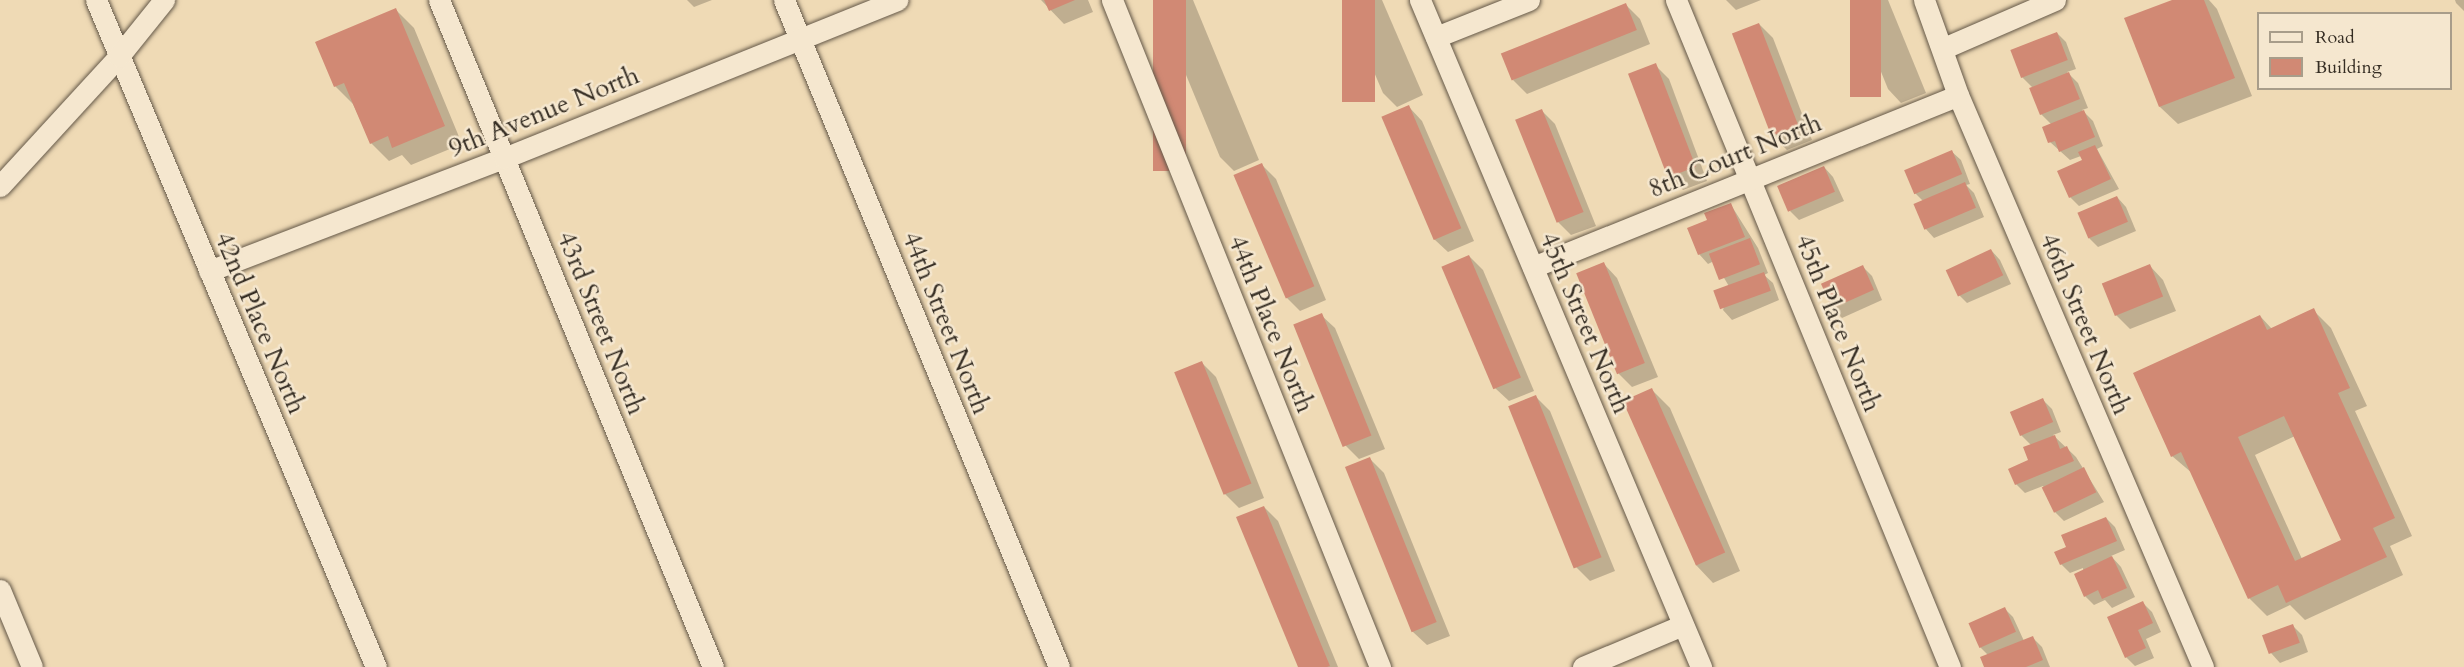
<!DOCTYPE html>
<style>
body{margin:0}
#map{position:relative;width:2464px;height:667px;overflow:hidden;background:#efdab5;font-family:Cardo,serif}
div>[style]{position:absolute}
.shadow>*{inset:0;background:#0003}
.building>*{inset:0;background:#d18974;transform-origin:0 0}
.roads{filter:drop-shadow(0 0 2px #645848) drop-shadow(0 0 2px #645848)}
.minor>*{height:21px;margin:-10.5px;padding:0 10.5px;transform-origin:10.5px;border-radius:10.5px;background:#f5e7cf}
span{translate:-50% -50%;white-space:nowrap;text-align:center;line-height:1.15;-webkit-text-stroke:5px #f5e7cf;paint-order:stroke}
.street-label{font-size:26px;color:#352d23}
.legend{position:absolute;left:2257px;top:12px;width:195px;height:78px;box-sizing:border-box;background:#f5e7cf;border:2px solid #a89d8a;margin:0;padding:8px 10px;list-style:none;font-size:18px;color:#352d23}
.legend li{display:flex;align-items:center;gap:12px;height:30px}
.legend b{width:30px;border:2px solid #a89d8a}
</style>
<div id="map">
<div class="shadow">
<div style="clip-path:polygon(687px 0,712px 0,694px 7px)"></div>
<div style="clip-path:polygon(1034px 0,1088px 0,1093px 12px,1064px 24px,1041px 0)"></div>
<div style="clip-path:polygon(1155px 0,1193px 0,1259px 160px,1234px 171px,1220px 157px)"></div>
<div style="clip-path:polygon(1343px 0,1382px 0,1423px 95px,1397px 107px,1383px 93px)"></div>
<div style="clip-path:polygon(1726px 0,1761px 0,1736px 10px)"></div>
<div style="clip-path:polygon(1852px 0,1888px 0,1926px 93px,1901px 103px,1888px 89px)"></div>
<div style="clip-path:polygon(2176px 0,2209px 0,2217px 9px,2252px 96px,2178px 124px,2160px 107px)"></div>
<div style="clip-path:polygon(2455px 0,2464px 0,2464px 11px,2456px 3px)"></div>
<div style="clip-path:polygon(1626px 5px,1640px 19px,1650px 44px,1527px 94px,1513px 80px)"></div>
<div style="clip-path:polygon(396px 10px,414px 28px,462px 144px,411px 165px,402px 155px,389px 161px,371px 143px,353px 104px,335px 86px)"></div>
<div style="clip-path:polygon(1759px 24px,1773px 38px,1812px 140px,1787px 150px,1773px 136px)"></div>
<div style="clip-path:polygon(2057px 33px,2066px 42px,2076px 69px,2067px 72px,2078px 83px,2088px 108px,2082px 110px,2093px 121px,2103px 146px,2097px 149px,2119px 189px,2079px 206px,2070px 197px,2084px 161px,2081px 156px,2070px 160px,2050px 142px,2052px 125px,2041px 114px,2033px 88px,2022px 77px)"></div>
<div style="clip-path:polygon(1655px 65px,1669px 79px,1707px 181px,1683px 190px,1669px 176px)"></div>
<div style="clip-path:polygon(1409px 107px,1422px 121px,1474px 241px,1448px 252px,1434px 239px)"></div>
<div style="clip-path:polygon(1541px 110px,1555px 124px,1596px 226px,1571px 235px,1558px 222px,1517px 120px)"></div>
<div style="clip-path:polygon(1951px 151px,1961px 160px,1970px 184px,1966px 185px,1974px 193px,1984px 217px,1934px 238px,1925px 228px,1923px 201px,1915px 193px)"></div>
<div style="clip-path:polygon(1262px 165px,1276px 179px,1326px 300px,1300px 311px,1286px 297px)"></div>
<div style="clip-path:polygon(1824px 167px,1833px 177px,1844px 201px,1799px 220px,1790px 211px)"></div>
<div style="clip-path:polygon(2117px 197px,2126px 207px,2136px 231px,2098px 247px,2089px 238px)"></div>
<div style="clip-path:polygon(1731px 205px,1758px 248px,1768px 273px,1764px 275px,1773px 283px,1779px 300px,1732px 320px,1723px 310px,1730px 288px,1714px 261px,1708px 264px,1699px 254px,1709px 221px)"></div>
<div style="clip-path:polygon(1991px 250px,2000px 260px,2011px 284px,1967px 303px,1958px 294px)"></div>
<div style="clip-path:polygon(1469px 256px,1483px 270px,1534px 391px,1509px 401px,1495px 388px)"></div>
<div style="clip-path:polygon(1604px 264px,1617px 278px,1658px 377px,1632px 387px,1619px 374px)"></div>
<div style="clip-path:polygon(2150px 266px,2163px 280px,2176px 311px,2130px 329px,2116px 315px)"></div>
<div style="clip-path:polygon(1863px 267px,1872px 276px,1882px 300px,1842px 318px,1833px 309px)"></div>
<div style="clip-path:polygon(evenodd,2313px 310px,2331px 328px,2367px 406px,2355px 411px,2412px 536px,2390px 546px,2403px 575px,2305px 620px,2290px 605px,2267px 616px,2249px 598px,2192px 473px,2172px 456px,2260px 316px,2272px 329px,2313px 310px,2295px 436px,2343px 541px,2302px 559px,2255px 455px,2295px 436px)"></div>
<div style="clip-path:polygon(1321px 315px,1335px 328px,1385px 449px,1359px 459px,1346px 446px)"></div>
<div style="clip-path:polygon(1202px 363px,1216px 377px,1264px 498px,1239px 508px,1225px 494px)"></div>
<div style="clip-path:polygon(1652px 390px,1670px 408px,1740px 571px,1713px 583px,1696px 565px)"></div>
<div style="clip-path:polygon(1536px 397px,1550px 411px,1615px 571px,1590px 581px,1576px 567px,1511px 407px)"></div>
<div style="clip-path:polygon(2043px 400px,2052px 409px,2061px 432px,2053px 435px,2076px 457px,2104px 502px,2064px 521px,2055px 512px,2043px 486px,2025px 493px,2016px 484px,2030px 461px,2032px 446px,2021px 435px)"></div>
<div style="clip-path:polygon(1370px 459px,1384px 473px,1450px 636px,1427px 645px,1413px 632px)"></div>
<div style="clip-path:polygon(1264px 507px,1278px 521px,1338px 667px,1300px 667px)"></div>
<div style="clip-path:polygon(2106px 518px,2115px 527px,2125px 550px,2111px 556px,2121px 567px,2135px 597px,2112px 608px,2105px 600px,2094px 605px,2085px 596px,2083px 568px,2070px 573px,2061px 564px,2068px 548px)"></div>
<div style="clip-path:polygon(2143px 603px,2152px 612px,2161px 632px,2146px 639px,2154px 658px,2135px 666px,2126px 657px)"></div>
<div style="clip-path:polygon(2004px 608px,2013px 617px,2024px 641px,2033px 638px,2042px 647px,2050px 667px,1986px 667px,1988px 655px,1980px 647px)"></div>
<div style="clip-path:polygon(2293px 626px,2302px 635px,2308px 652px,2280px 663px,2271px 653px)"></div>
</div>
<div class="building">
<div style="clip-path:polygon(1044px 0,1075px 0,1049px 11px)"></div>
<div style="left:1153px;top:0;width:33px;height:171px"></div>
<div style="left:1342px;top:0;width:33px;height:102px"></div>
<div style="left:1850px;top:0;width:31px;height:97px"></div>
<div style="clip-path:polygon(2172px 0,2204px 0,2235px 78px,2159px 107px,2124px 18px)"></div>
<div style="left:1626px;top:3px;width:29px;height:135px;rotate:68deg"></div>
<div style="clip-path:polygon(396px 8px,445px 126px,392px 148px,388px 136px,370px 144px,344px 83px,334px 87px,315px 42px)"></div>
<div style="left:1759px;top:23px;width:110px;height:29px;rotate:69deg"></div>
<div style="left:2057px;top:32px;width:30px;height:50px;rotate:69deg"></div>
<div style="left:1656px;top:63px;width:111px;height:30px;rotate:69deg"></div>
<div style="left:2069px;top:72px;width:29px;height:43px;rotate:68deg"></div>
<div style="left:1409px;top:105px;width:134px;height:30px;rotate:67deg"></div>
<div style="left:1542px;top:109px;width:111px;height:29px;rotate:68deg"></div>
<div style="clip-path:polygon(2084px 110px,2095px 137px,2059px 152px,2055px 141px,2048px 143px,2042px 127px)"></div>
<div style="clip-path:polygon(2095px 145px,2111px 179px,2069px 198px,2057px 171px,2082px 160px,2078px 152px)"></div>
<div style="left:1952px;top:150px;width:26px;height:52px;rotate:67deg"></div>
<div style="left:1262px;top:163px;width:134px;height:31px;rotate:67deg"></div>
<div style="left:1824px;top:166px;width:28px;height:51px;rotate:67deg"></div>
<div style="left:1965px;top:182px;width:28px;height:56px;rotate:67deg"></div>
<div style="left:2117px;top:196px;width:28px;height:43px;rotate:67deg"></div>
<div style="clip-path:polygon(1731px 203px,1745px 237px,1698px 255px,1687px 228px,1707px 220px,1704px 213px)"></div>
<div style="left:1750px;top:238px;width:28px;height:44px;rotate:69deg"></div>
<div style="left:1991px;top:249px;width:29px;height:50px;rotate:65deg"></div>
<div style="left:1469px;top:255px;width:133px;height:30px;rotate:67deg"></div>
<div style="left:1604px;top:262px;width:109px;height:30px;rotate:68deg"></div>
<div style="left:2150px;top:264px;width:35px;height:52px;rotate:68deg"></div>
<div style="left:1863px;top:265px;width:27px;height:46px;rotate:66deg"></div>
<div style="left:1764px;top:272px;width:20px;height:54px;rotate:70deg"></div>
<div style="clip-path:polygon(evenodd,2314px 308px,2350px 388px,2338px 393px,2395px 518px,2373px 528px,2387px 557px,2286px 603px,2278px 585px,2248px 599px,2181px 452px,2171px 457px,2133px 373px,2260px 315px,2267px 330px,2314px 308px,2284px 416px,2341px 540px,2295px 561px,2238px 437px,2284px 416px)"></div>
<div style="left:1322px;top:313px;width:132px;height:31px;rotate:68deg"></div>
<div style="left:1202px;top:361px;width:132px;height:30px;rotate:68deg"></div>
<div style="left:1652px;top:388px;width:180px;height:32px;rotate:66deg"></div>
<div style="left:1536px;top:395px;width:175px;height:30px;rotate:68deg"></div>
<div style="left:2043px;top:398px;width:26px;height:36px;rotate:67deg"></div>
<div style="clip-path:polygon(2055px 435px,2060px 449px,2067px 446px,2074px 461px,2015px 485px,2008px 469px,2028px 460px,2023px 447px)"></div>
<div style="left:1370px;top:457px;width:178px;height:27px;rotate:68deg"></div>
<div style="left:2084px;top:467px;width:28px;height:47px;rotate:64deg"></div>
<div style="clip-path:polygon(1264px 506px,1330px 666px,1327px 667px,1298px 667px,1236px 517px)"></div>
<div style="clip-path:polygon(2106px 517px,2117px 541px,2060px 565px,2054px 552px,2066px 547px,2061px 535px)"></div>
<div style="clip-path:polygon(2112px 556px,2127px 588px,2102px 599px,2098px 590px,2084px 597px,2074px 574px)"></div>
<div style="clip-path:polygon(2143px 601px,2153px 623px,2138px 630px,2146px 648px,2125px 658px,2107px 617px)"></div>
<div style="left:2005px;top:607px;width:27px;height:40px;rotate:66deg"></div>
<div style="left:2293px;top:624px;width:20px;height:33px;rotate:70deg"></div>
<div style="clip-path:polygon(2033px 636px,2043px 660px,2026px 667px,1984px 667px,1980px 657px)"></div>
</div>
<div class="roads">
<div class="minor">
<div style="left:96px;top:0;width:723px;rotate:67.23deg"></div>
<div style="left:439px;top:0;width:721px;rotate:67.67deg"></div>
<div style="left:784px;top:0;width:721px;rotate:67.59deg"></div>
<div style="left:1112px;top:0;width:719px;rotate:68.11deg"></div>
<div style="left:1420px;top:0;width:724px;rotate:67.15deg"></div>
<div style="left:1676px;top:0;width:721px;rotate:67.67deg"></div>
<div style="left:1924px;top:0;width:101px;rotate:70.3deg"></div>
<div style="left:1958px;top:95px;width:622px;rotate:66.81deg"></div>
<div style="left:1436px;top:37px;width:100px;rotate:-21.7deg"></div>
<div style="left:1944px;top:48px;width:121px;rotate:-23.4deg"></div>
<div style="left:0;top:186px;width:176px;rotate:-47.5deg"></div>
<div style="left:119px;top:56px;width:72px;rotate:-51.2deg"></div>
<div style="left:1533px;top:267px;width:458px;rotate:-22deg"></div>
<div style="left:209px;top:271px;width:316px;rotate:-21deg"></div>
<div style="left:504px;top:158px;width:424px;rotate:-21.9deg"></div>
<div style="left:0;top:590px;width:83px;rotate:67.4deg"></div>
<div style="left:1583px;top:667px;width:108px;rotate:-22.8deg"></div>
</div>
</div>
<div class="street-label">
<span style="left:544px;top:112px;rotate:-22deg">9th Avenue North</span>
<span style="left:1735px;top:156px;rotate:-22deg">8th Court North</span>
<span style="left:260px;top:323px;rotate:67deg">42nd Place North</span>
<span style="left:601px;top:323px;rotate:68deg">43rd Street North</span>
<span style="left:946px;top:323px;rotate:68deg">44th Street North</span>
<span style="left:1585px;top:323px;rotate:67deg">45th Street North</span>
<span style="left:1838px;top:323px;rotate:68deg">45th Place North</span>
<span style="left:1271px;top:324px;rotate:68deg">44th Place North</span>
<span style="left:2085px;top:324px;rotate:67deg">46th Street North</span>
</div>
<ul class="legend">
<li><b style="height:8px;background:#f5e7cf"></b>Road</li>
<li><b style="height:16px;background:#d18974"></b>Building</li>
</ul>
</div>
